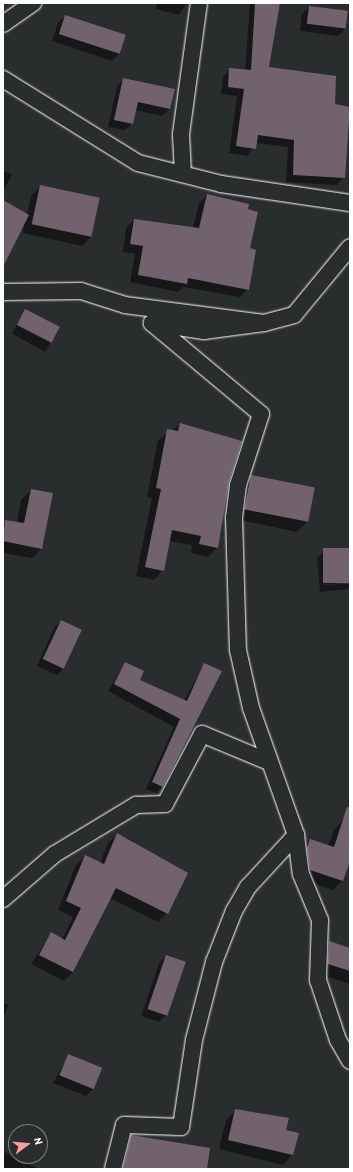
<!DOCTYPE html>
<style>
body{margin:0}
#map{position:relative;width:353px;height:1172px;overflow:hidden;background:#2a2d2e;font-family:"Patrick Hand",sans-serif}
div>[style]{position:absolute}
.shadow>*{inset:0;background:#0007;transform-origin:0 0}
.building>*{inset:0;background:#72626d;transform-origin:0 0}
.roads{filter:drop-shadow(0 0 1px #fff) drop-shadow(0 0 1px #fff)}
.minor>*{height:16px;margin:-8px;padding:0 8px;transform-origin:8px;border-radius:8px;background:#2a2d2e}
span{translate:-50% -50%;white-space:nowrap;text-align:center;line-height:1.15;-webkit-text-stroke:3.5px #2a2d2e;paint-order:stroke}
.frame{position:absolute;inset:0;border:4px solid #fff;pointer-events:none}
.north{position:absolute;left:8px;top:1124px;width:40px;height:40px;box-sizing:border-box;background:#2a2d2e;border:1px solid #7f8182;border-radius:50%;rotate:74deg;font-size:11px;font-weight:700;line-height:16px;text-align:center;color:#fff}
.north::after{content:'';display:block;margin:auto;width:14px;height:18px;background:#ff9aa2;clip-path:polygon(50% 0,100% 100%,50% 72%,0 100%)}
</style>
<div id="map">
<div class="shadow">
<div style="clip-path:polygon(157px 3px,187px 3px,179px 15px,156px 9px)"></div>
<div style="clip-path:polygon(250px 3px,278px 3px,268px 68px,334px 105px,350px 108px,344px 177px,337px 185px,286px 182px,288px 147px,256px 143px,248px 156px,229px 153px,237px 96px,221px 94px,223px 77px,230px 69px,245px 71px)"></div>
<div style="clip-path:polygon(309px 7px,345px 29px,338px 36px,300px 31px,302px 14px)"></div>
<div style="clip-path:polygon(65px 16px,125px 35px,119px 54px,112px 61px,52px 41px,58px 23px)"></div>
<div style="clip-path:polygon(124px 79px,169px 109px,162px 116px,135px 110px,132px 124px,125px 130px,108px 127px,117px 86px)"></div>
<div style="clip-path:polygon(3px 170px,12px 175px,3px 191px)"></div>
<div style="clip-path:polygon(41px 186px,91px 237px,82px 246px,23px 233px,24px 223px,3px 266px,3px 202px,27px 215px,31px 196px)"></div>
<div style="clip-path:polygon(207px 195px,248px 249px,248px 289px,240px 297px,183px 287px,178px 292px,130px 282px,135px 254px,123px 252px,126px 228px,134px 220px,193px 228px,199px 203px)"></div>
<div style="left:25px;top:310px;width:38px;height:27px;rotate:29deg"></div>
<div style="clip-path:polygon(180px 425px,228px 482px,217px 548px,208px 557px,191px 553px,192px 545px,169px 541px,163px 570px,154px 580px,136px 576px,152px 498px,147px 497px,158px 440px)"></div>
<div style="clip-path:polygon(252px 476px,307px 522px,297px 532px,235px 519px,242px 486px)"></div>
<div style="clip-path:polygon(31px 490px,42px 548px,32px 558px,3px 553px,3px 523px,17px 523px,21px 500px)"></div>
<div style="clip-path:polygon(350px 549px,350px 582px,321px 585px,350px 584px,350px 589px,320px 592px,317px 558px,324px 551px)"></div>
<div style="clip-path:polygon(61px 621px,64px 668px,57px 675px,37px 666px,54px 628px)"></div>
<div style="clip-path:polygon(125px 663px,139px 680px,184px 701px,204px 664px,162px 786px,156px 793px,146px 789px,174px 727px,108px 691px)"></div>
<div style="clip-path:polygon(343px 820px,350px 822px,350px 857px,342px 881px,333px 890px,301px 879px,301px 850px,310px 841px,328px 846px,334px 830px)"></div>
<div style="clip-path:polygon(117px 834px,134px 841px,132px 846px,167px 913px,158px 922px,110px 898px,73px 972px,64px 981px,31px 964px,51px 933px,62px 939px,73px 917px,58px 910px,76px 865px,85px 856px,100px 863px,108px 843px)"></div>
<div style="clip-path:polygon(329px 943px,350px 949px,350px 984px,319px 974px,320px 952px)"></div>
<div style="clip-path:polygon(166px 956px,166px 1015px,159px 1022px,141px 1016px,159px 963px)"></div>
<div style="clip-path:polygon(3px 1002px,9px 1005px,3px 1018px)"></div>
<div style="clip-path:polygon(68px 1056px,93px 1089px,86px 1096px,53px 1083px)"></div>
<div style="clip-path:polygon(236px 1110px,288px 1119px,285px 1130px,297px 1133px,292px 1155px,283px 1165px,219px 1149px,226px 1120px)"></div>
<div style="clip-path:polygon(132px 1136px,206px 1169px,116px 1169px,122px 1146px)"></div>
<div style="clip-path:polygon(3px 1151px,39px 1169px,3px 1169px)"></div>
</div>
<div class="building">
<div style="clip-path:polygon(255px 3px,280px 3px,269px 67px,336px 76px,335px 104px,350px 107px,345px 178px,293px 175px,294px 140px,258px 135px,256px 149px,236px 146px,244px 89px,228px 87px,229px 68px,251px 70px)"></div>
<div style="left:309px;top:6px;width:39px;height:18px;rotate:7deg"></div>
<div style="left:65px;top:15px;width:64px;height:20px;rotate:18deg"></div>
<div style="clip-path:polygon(123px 78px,175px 89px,170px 109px,138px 102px,133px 124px,114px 120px)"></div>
<div style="left:40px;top:185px;width:61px;height:40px;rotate:12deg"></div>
<div style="clip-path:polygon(207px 194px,249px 204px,248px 209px,258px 212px,250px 248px,256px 250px,249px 290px,188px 278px,187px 284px,138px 275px,143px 246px,130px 244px,134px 219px,199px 228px)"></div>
<div style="clip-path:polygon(3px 200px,29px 215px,3px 267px)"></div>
<div style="left:25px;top:309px;width:39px;height:18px;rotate:27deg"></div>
<div style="clip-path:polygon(180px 423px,242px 441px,229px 482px,218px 548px,199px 544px,201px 536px,172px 530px,164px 571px,145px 567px,161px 489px,156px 488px,167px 429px,178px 431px)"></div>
<div style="left:251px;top:475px;width:65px;height:35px;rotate:11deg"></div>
<div style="clip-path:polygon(31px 489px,53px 493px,42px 549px,3px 541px,5px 520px,24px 523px)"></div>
<div style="left:350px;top:548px;width:35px;height:27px;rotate:90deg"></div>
<div style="left:61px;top:620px;width:23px;height:43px;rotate:25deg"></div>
<div style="clip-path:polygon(125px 662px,144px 671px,140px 680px,187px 701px,204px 663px,222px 671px,163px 787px,152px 782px,180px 719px,114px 684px)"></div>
<div style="clip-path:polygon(347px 807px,350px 807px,350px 861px,343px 881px,310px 870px,307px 848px,310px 839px,334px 847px)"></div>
<div style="clip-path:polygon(117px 833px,188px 873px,168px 914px,116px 888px,73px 972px,39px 955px,51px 932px,65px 940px,81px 908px,66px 901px,85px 855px,104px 864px)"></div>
<div style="clip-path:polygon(329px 941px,350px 948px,350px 971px,328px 964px)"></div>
<div style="left:166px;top:955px;width:21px;height:57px;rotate:19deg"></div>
<div style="left:68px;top:1054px;width:37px;height:23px;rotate:22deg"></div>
<div style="clip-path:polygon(235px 1109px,289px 1118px,286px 1130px,299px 1133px,293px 1155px,228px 1140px)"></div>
<div style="clip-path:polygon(131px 1135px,210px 1148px,207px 1169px,123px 1169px)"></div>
</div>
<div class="roads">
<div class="minor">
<div style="left:3px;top:24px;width:37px;rotate:-35deg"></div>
<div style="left:3px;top:79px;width:159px;rotate:31.9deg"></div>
<div style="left:138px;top:163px;width:86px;rotate:14.2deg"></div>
<div style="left:221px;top:184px;width:130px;rotate:8.4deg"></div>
<div style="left:183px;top:174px;width:40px;rotate:-92.9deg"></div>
<div style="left:181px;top:134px;width:132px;rotate:-82.2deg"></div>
<div style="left:3px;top:292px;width:78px;rotate:-0.7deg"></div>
<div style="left:81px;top:291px;width:46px;rotate:17.7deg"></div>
<div style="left:125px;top:305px;width:140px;rotate:7.4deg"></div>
<div style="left:264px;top:323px;width:31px;rotate:-15deg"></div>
<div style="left:294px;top:315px;width:88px;rotate:-50.5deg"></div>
<div style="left:264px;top:323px;width:61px;rotate:172.4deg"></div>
<div style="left:204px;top:331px;width:53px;rotate:-171.3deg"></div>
<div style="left:152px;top:323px;width:142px;rotate:39.9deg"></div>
<div style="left:261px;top:414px;width:75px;rotate:107.9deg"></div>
<div style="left:238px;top:485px;width:32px;rotate:97deg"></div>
<div style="left:234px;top:517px;width:133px;rotate:88.3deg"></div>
<div style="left:238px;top:650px;width:59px;rotate:77.4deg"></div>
<div style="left:251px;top:708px;width:135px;rotate:70.5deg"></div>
<div style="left:296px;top:835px;width:39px;rotate:83deg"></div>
<div style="left:301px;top:874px;width:50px;rotate:67.6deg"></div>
<div style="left:320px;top:920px;width:60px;rotate:91.9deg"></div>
<div style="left:318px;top:980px;width:63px;rotate:71.6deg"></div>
<div style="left:338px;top:1040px;width:24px;rotate:60deg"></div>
<div style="left:3px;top:899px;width:69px;rotate:-40.9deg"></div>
<div style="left:55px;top:854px;width:95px;rotate:-31.2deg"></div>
<div style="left:136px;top:805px;width:29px;rotate:-2deg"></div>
<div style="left:165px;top:804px;width:79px;rotate:-62.1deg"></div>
<div style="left:202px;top:734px;width:73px;rotate:22.7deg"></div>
<div style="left:113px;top:1169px;width:45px;rotate:-76deg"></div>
<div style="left:124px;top:1125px;width:57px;rotate:2deg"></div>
<div style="left:181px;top:1127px;width:88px;rotate:-81.5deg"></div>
<div style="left:194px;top:1040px;width:81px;rotate:-75.6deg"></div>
<div style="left:214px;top:962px;width:55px;rotate:-68.6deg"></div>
<div style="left:234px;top:911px;width:28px;rotate:-60deg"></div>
<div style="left:248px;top:887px;width:71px;rotate:-47.3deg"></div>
</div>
</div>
<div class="frame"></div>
<div class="north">N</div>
</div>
